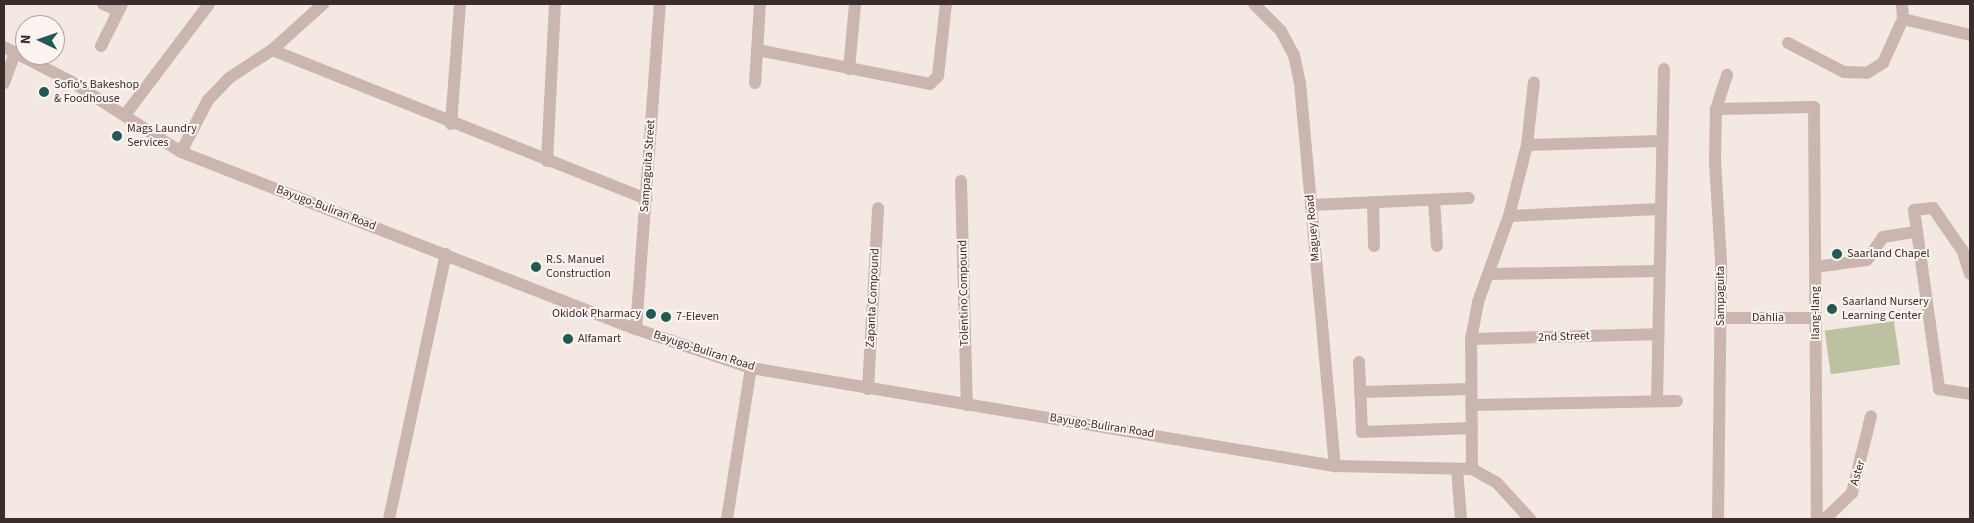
<!DOCTYPE html>
<style>
body{margin:0}
#map{position:relative;width:1974px;height:523px;overflow:hidden;background:#f3e8e2;font-family:"Source Sans 3",sans-serif}
div>[style]{position:absolute}
.green>*{inset:0;background:#bcc1a2;transform-origin:0 0}
.minor>*{height:12px;margin:-6px;padding:0 6px;transform-origin:6px;border-radius:6px;background:#cab6ae}
.tertiary>*{height:12px;margin:-6px;padding:0 6px;transform-origin:6px;border-radius:6px;background:#cab6ae}
.dots>*{width:14px;height:14px;translate:-50% -50%;box-sizing:border-box;border:2px solid #faf3ef;border-radius:50%}
span{translate:-50% -50%;white-space:nowrap;text-align:center;line-height:1.15;-webkit-text-stroke:4px #faf3ef;paint-order:stroke}
.poi-label{font-size:12px;color:#3a2e2c}
.left{translate:0 -50%;text-align:left}
.right{translate:-100% -50%;text-align:right}
.street-label{font-size:12px;color:#3a2e2c}
.frame{position:absolute;inset:0;border:5px solid #3a2e2c;pointer-events:none}
.north{position:absolute;left:15px;top:15px;width:50px;height:50px;box-sizing:border-box;background:#faf3ef;border:1px solid #ada4a1;border-radius:50%;rotate:273deg;font-size:14px;font-weight:700;line-height:20px;text-align:center;color:#3a2e2c}
.north::after{content:'';display:block;margin:auto;width:18px;height:22px;background:#235953;clip-path:polygon(50% 0,100% 100%,50% 72%,0 100%)}
</style>
<div id="map">
<div class="green">
<div style="left:1894px;top:321px;width:44px;height:70px;rotate:82deg"></div>
</div>
<div class="minor">
<div style="left:103px;top:4px;width:15px;rotate:23deg"></div>
<div style="left:1903px;top:19px;width:69px;rotate:13.4deg"></div>
<div style="left:1788px;top:43px;width:63px;rotate:27.4deg"></div>
<div style="left:1844px;top:72px;width:23px;rotate:2deg"></div>
<div style="left:1867px;top:73px;width:19px;rotate:-32deg"></div>
<div style="left:1883px;top:63px;width:48px;rotate:-65.6deg"></div>
<div style="left:1903px;top:19px;width:15px;rotate:-94deg"></div>
<div style="left:101px;top:46px;width:47px;rotate:-63.4deg"></div>
<div style="left:272px;top:50px;width:403px;rotate:21.7deg"></div>
<div style="left:757px;top:50px;width:176px;rotate:11.1deg"></div>
<div style="left:930px;top:84px;width:11px;rotate:-45deg"></div>
<div style="left:938px;top:76px;width:72px;rotate:-83.7deg"></div>
<div style="left:849px;top:69px;width:65px;rotate:-84.7deg"></div>
<div style="left:4px;top:83px;width:33px;rotate:-70deg"></div>
<div style="left:755px;top:83px;width:79px;rotate:-86.4deg"></div>
<div style="left:1716px;top:109px;width:98px;rotate:-1.2deg"></div>
<div style="left:1814px;top:107px;width:412px;rotate:89.6deg"></div>
<div style="left:125px;top:115px;width:139px;rotate:-52.9deg"></div>
<div style="left:451px;top:124px;width:120px;rotate:-85.7deg"></div>
<div style="left:1527px;top:145px;width:135px;rotate:-1.7deg"></div>
<div style="left:181px;top:152px;width:59px;rotate:-62.6deg"></div>
<div style="left:208px;top:100px;width:30px;rotate:-46deg"></div>
<div style="left:229px;top:78px;width:51px;rotate:-33.1deg"></div>
<div style="left:272px;top:50px;width:69px;rotate:-42deg"></div>
<div style="left:547px;top:161px;width:157px;rotate:-87.1deg"></div>
<div style="left:961px;top:181px;width:224px;rotate:88.5deg"></div>
<div style="left:1434px;top:200px;width:46px;rotate:86.3deg"></div>
<div style="left:1373px;top:202px;width:44px;rotate:88.7deg"></div>
<div style="left:1311px;top:205px;width:158px;rotate:-2.5deg"></div>
<div style="left:1509px;top:216px;width:151px;rotate:-2.7deg"></div>
<div style="left:1815px;top:267px;width:52px;rotate:-7.7deg"></div>
<div style="left:1867px;top:260px;width:28px;rotate:-55deg"></div>
<div style="left:1883px;top:237px;width:31px;rotate:-9deg"></div>
<div style="left:1489px;top:274px;width:169px;rotate:-1deg"></div>
<div style="left:1970px;top:274px;width:25px;rotate:-108deg"></div>
<div style="left:1962px;top:250px;width:51px;rotate:-124.6deg"></div>
<div style="left:1933px;top:208px;width:19px;rotate:174deg"></div>
<div style="left:1914px;top:210px;width:181px;rotate:82deg"></div>
<div style="left:1939px;top:389px;width:31px;rotate:9deg"></div>
<div style="left:1720px;top:318px;width:96px"></div>
<div style="left:636px;top:329px;width:326px;rotate:-85.8deg"></div>
<div style="left:1471px;top:339px;width:186px;rotate:-1.5deg"></div>
<div style="left:1359px;top:362px;width:70px;rotate:87.5deg"></div>
<div style="left:1362px;top:432px;width:110px;rotate:-2.1deg"></div>
<div style="left:868px;top:389px;width:181px;rotate:-86.8deg"></div>
<div style="left:1360px;top:392px;width:111px;rotate:-1.5deg"></div>
<div style="left:1657px;top:401px;width:332px;rotate:-88.8deg"></div>
<div style="left:1471px;top:405px;width:206px;rotate:-1.1deg"></div>
<div style="left:1457px;top:469px;width:50px;rotate:85.4deg"></div>
<div style="left:1472px;top:469px;width:130px;rotate:-90.4deg"></div>
<div style="left:1471px;top:339px;width:38px;rotate:-79deg"></div>
<div style="left:1478px;top:302px;width:91px;rotate:-70.2deg"></div>
<div style="left:1509px;top:216px;width:73px;rotate:-75.8deg"></div>
<div style="left:1527px;top:145px;width:63px;rotate:-83.7deg"></div>
<div style="left:389px;top:519px;width:271px;rotate:-77.9deg"></div>
<div style="left:727px;top:519px;width:153px;rotate:-81deg"></div>
<div style="left:1718px;top:519px;width:257px;rotate:-89.3deg"></div>
<div style="left:1721px;top:262px;width:101px;rotate:-93.4deg"></div>
<div style="left:1715px;top:161px;width:52px;rotate:-88.9deg"></div>
<div style="left:1716px;top:109px;width:36px;rotate:-72deg"></div>
<div style="left:1825px;top:519px;width:37px;rotate:-44deg"></div>
<div style="left:1852px;top:493px;width:79px;rotate:-76.1deg"></div>
</div>
<div class="tertiary">
<div style="left:1254px;top:4px;width:38px;rotate:45deg"></div>
<div style="left:1281px;top:31px;width:27px;rotate:62deg"></div>
<div style="left:1294px;top:55px;width:29px;rotate:78deg"></div>
<div style="left:1300px;top:83px;width:385px;rotate:84.8deg"></div>
<div style="left:4px;top:47px;width:76px;rotate:27.2deg"></div>
<div style="left:72px;top:82px;width:130px;rotate:32.7deg"></div>
<div style="left:181px;top:152px;width:488px;rotate:21.3deg"></div>
<div style="left:636px;top:329px;width:121px;rotate:18.7deg"></div>
<div style="left:751px;top:368px;width:592px;rotate:9.53deg"></div>
<div style="left:1335px;top:466px;width:137px;rotate:1.3deg"></div>
<div style="left:1472px;top:469px;width:29px;rotate:29deg"></div>
<div style="left:1497px;top:483px;width:49px;rotate:47.5deg"></div>
</div>
<div class="dots">
<div style="left:44px;top:92px;background:#235953"></div>
<div style="left:117px;top:136px;background:#235953"></div>
<div style="left:1837px;top:254px;background:#235953"></div>
<div style="left:536px;top:267px;background:#235953"></div>
<div style="left:1832px;top:309px;background:#235953"></div>
<div style="left:651px;top:314px;background:#235953"></div>
<div style="left:666px;top:317px;background:#235953"></div>
<div style="left:568px;top:339px;background:#235953"></div>
</div>
<div class="poi-label">
<span class="left" style="left:54px;top:92px">Sofio's Bakeshop<br>&amp; Foodhouse</span>
<span class="left" style="left:127px;top:136px">Mags Laundry<br>Services</span>
<span class="left" style="left:1847px;top:254px">Saarland Chapel</span>
<span class="left" style="left:546px;top:267px">R.S. Manuel<br>Construction</span>
<span class="left" style="left:1842px;top:309px">Saarland Nursery<br>Learning Center</span>
<span class="right" style="left:641px;top:314px">Okidok Pharmacy</span>
<span class="left" style="left:676px;top:317px">7-Eleven</span>
<span class="left" style="left:578px;top:339px">Alfamart</span>
</div>
<div class="street-label">
<span style="left:648px;top:166px;rotate:-86deg">Sampaguita Street</span>
<span style="left:326px;top:208px;rotate:21deg">Bayugo-Buliran Road</span>
<span style="left:1313px;top:228px;rotate:-95deg">Maguey Road</span>
<span style="left:964px;top:293px;rotate:-91deg">Tolentino Compound</span>
<span style="left:1721px;top:296px;rotate:-90deg">Sampaguita</span>
<span style="left:873px;top:298px;rotate:-87deg">Zapanta Compound</span>
<span style="left:1816px;top:313px;rotate:-90deg">Ilang-Ilang</span>
<span style="left:1768px;top:318px">Dahlia</span>
<span style="left:1564px;top:337px;rotate:-2deg">2nd Street</span>
<span style="left:704px;top:351px;rotate:18deg">Bayugo-Buliran Road</span>
<span style="left:1102px;top:426px;rotate:9deg">Bayugo-Buliran Road</span>
<span style="left:1858px;top:473px;rotate:-73deg">Aster</span>
</div>
<div class="frame"></div>
<div class="north">N</div>
</div>
